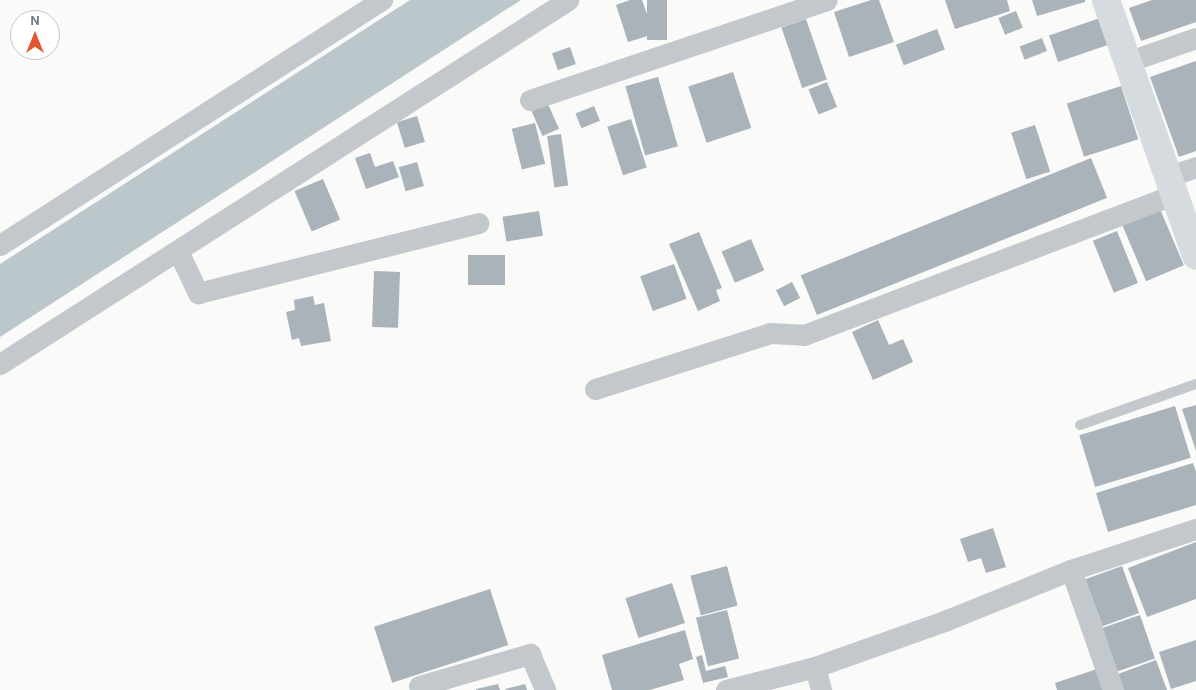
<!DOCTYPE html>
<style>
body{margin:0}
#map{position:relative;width:1196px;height:690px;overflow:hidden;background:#fafaf8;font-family:Karla,sans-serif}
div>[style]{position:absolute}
.water>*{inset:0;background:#bbc7cb}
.building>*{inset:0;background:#aab3b9;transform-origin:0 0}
.lane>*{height:10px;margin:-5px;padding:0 5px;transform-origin:5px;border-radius:5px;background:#c3c8cc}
.street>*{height:21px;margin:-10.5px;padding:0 10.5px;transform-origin:10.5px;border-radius:10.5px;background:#c3c8cc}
.secondary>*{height:28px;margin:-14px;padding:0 14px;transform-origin:14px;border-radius:14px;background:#d6dbdf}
span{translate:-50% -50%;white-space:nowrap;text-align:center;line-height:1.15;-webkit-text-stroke:5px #fff;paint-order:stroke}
.north{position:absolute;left:10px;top:10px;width:50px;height:50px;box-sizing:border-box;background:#fff;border:1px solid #c1c8cd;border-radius:50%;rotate:0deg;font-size:14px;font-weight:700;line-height:20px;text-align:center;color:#657683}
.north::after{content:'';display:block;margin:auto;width:18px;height:22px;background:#e4572e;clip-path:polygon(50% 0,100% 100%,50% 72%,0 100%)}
</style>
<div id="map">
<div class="water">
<div style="clip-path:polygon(410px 0,521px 0,0 337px,0 264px)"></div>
</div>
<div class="building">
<div style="clip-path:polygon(630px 0,642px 0,654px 34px,628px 42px,616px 5px)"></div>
<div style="left:647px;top:0;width:20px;height:40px"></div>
<div style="clip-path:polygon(871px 0,879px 0,894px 42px,849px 57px,834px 12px)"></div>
<div style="clip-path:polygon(945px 0,1007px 0,1010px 11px,955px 29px)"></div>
<div style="clip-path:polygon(1032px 0,1085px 0,1085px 2px,1037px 16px)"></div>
<div style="clip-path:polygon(1152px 0,1196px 0,1196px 22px,1141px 41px,1129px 8px)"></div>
<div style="left:1016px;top:11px;width:18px;height:19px;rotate:68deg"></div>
<div style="left:1100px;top:18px;width:28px;height:54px;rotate:71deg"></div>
<div style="left:806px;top:19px;width:64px;height:26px;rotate:71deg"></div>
<div style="left:937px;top:29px;width:22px;height:44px;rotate:69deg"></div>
<div style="left:1042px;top:38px;width:14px;height:24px;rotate:69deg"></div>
<div style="left:570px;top:47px;width:18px;height:19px;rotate:71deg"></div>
<div style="clip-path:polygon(1196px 61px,1196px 151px,1179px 157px,1150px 77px)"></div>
<div style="left:733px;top:72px;width:59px;height:47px;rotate:72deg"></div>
<div style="left:658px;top:77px;width:72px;height:34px;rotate:74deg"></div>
<div style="left:827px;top:82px;width:27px;height:20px;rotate:68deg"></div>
<div style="left:1121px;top:86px;width:56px;height:57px;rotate:72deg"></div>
<div style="left:548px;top:104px;width:27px;height:18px;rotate:66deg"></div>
<div style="left:594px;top:106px;width:16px;height:20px;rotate:68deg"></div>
<div style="left:417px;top:116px;width:27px;height:21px;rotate:73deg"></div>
<div style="left:631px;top:119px;width:51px;height:25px;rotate:72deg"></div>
<div style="left:535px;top:123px;width:42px;height:24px;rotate:76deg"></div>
<div style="left:1035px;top:125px;width:49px;height:25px;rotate:72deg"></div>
<div style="left:561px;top:134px;width:52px;height:14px;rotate:82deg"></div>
<div style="clip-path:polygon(370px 153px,375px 167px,393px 161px,399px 177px,366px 189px,355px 158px)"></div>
<div style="left:1091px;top:158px;width:43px;height:313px;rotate:68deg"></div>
<div style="left:417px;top:162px;width:25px;height:19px;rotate:74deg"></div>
<div style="left:323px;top:179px;width:44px;height:31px;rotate:67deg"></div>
<div style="left:1160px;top:209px;width:61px;height:41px;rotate:67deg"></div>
<div style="left:539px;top:211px;width:25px;height:37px;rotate:81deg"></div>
<div style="left:1117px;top:231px;width:56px;height:26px;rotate:68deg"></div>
<div style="clip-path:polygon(699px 232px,722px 288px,716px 290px,720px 301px,698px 311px,669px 244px)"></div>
<div style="left:751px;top:239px;width:34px;height:32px;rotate:67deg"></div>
<div style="left:468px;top:255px;width:37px;height:30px"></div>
<div style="left:674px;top:264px;width:37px;height:36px;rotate:70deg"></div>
<div style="left:374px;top:271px;width:26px;height:56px;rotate:2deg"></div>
<div style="left:792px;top:282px;width:18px;height:18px;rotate:63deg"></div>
<div style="clip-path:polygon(313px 296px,315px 305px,324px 303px,331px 341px,301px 346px,299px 338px,292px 340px,286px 312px,295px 310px,294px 300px)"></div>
<div style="clip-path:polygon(878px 320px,889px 345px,903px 339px,913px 362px,873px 380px,852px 332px)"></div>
<div style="clip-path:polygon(1196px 405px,1196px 451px,1182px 409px)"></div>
<div style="left:1175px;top:406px;width:54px;height:100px;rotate:73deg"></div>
<div style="clip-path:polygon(1193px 463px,1196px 472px,1196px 505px,1108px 532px,1096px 493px)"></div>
<div style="clip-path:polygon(993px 528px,1006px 567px,986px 573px,981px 558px,968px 562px,960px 539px)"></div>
<div style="clip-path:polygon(1196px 542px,1196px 599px,1147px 617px,1128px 568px)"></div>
<div style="left:727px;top:566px;width:41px;height:38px;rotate:75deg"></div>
<div style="left:1122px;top:566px;width:50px;height:39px;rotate:70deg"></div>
<div style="left:672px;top:583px;width:42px;height:49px;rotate:72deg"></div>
<div style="left:490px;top:589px;width:59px;height:122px;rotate:72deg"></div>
<div style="left:727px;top:610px;width:50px;height:32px;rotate:76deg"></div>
<div style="left:1140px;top:615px;width:46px;height:40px;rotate:71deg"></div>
<div style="clip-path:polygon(685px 630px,693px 659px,679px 664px,684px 680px,650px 690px,612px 690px,602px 655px)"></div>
<div style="clip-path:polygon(1196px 640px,1196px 681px,1171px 689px,1159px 652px)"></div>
<div style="clip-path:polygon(702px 655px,706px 671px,725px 666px,728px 677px,703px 683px,696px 657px)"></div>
<div style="clip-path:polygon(1156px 660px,1167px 690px,1124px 690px,1118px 674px)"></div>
<div style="clip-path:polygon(1100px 668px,1107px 690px,1057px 690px,1055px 683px)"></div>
<div style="clip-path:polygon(498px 684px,500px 690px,476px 690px,476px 689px)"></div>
<div style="clip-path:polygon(525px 684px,527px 690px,506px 690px,505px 689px)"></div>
</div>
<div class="lane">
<div style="left:1080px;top:425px;width:123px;rotate:-19.5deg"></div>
</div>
<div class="street">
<div style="left:1127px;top:62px;width:73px;rotate:-19.2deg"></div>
<div style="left:530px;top:100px;width:313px;rotate:-18.6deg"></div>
<div style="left:1167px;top:177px;width:31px;rotate:-19deg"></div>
<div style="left:0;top:245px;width:454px;rotate:-32.7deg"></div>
<div style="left:178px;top:251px;width:47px;rotate:64.5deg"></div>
<div style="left:198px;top:293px;width:289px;rotate:-14deg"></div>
<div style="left:0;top:364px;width:675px;rotate:-32.65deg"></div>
<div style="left:595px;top:389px;width:184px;rotate:-17.7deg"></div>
<div style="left:770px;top:333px;width:34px;rotate:3deg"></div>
<div style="left:804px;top:335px;width:395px;rotate:-20.8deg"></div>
<div style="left:1071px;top:570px;width:127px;rotate:70.7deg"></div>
<div style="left:815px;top:667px;width:24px;rotate:75deg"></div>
<div style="left:419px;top:686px;width:116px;rotate:-16.1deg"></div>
<div style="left:530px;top:654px;width:39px;rotate:67deg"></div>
<div style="left:726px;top:690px;width:92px;rotate:-14.5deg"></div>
<div style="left:815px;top:667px;width:140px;rotate:-19.6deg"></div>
<div style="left:947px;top:620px;width:134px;rotate:-22deg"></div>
<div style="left:1071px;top:570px;width:132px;rotate:-18.2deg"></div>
</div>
<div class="secondary">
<div style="left:1106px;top:0;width:271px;rotate:70.6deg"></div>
</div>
<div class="north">N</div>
</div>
